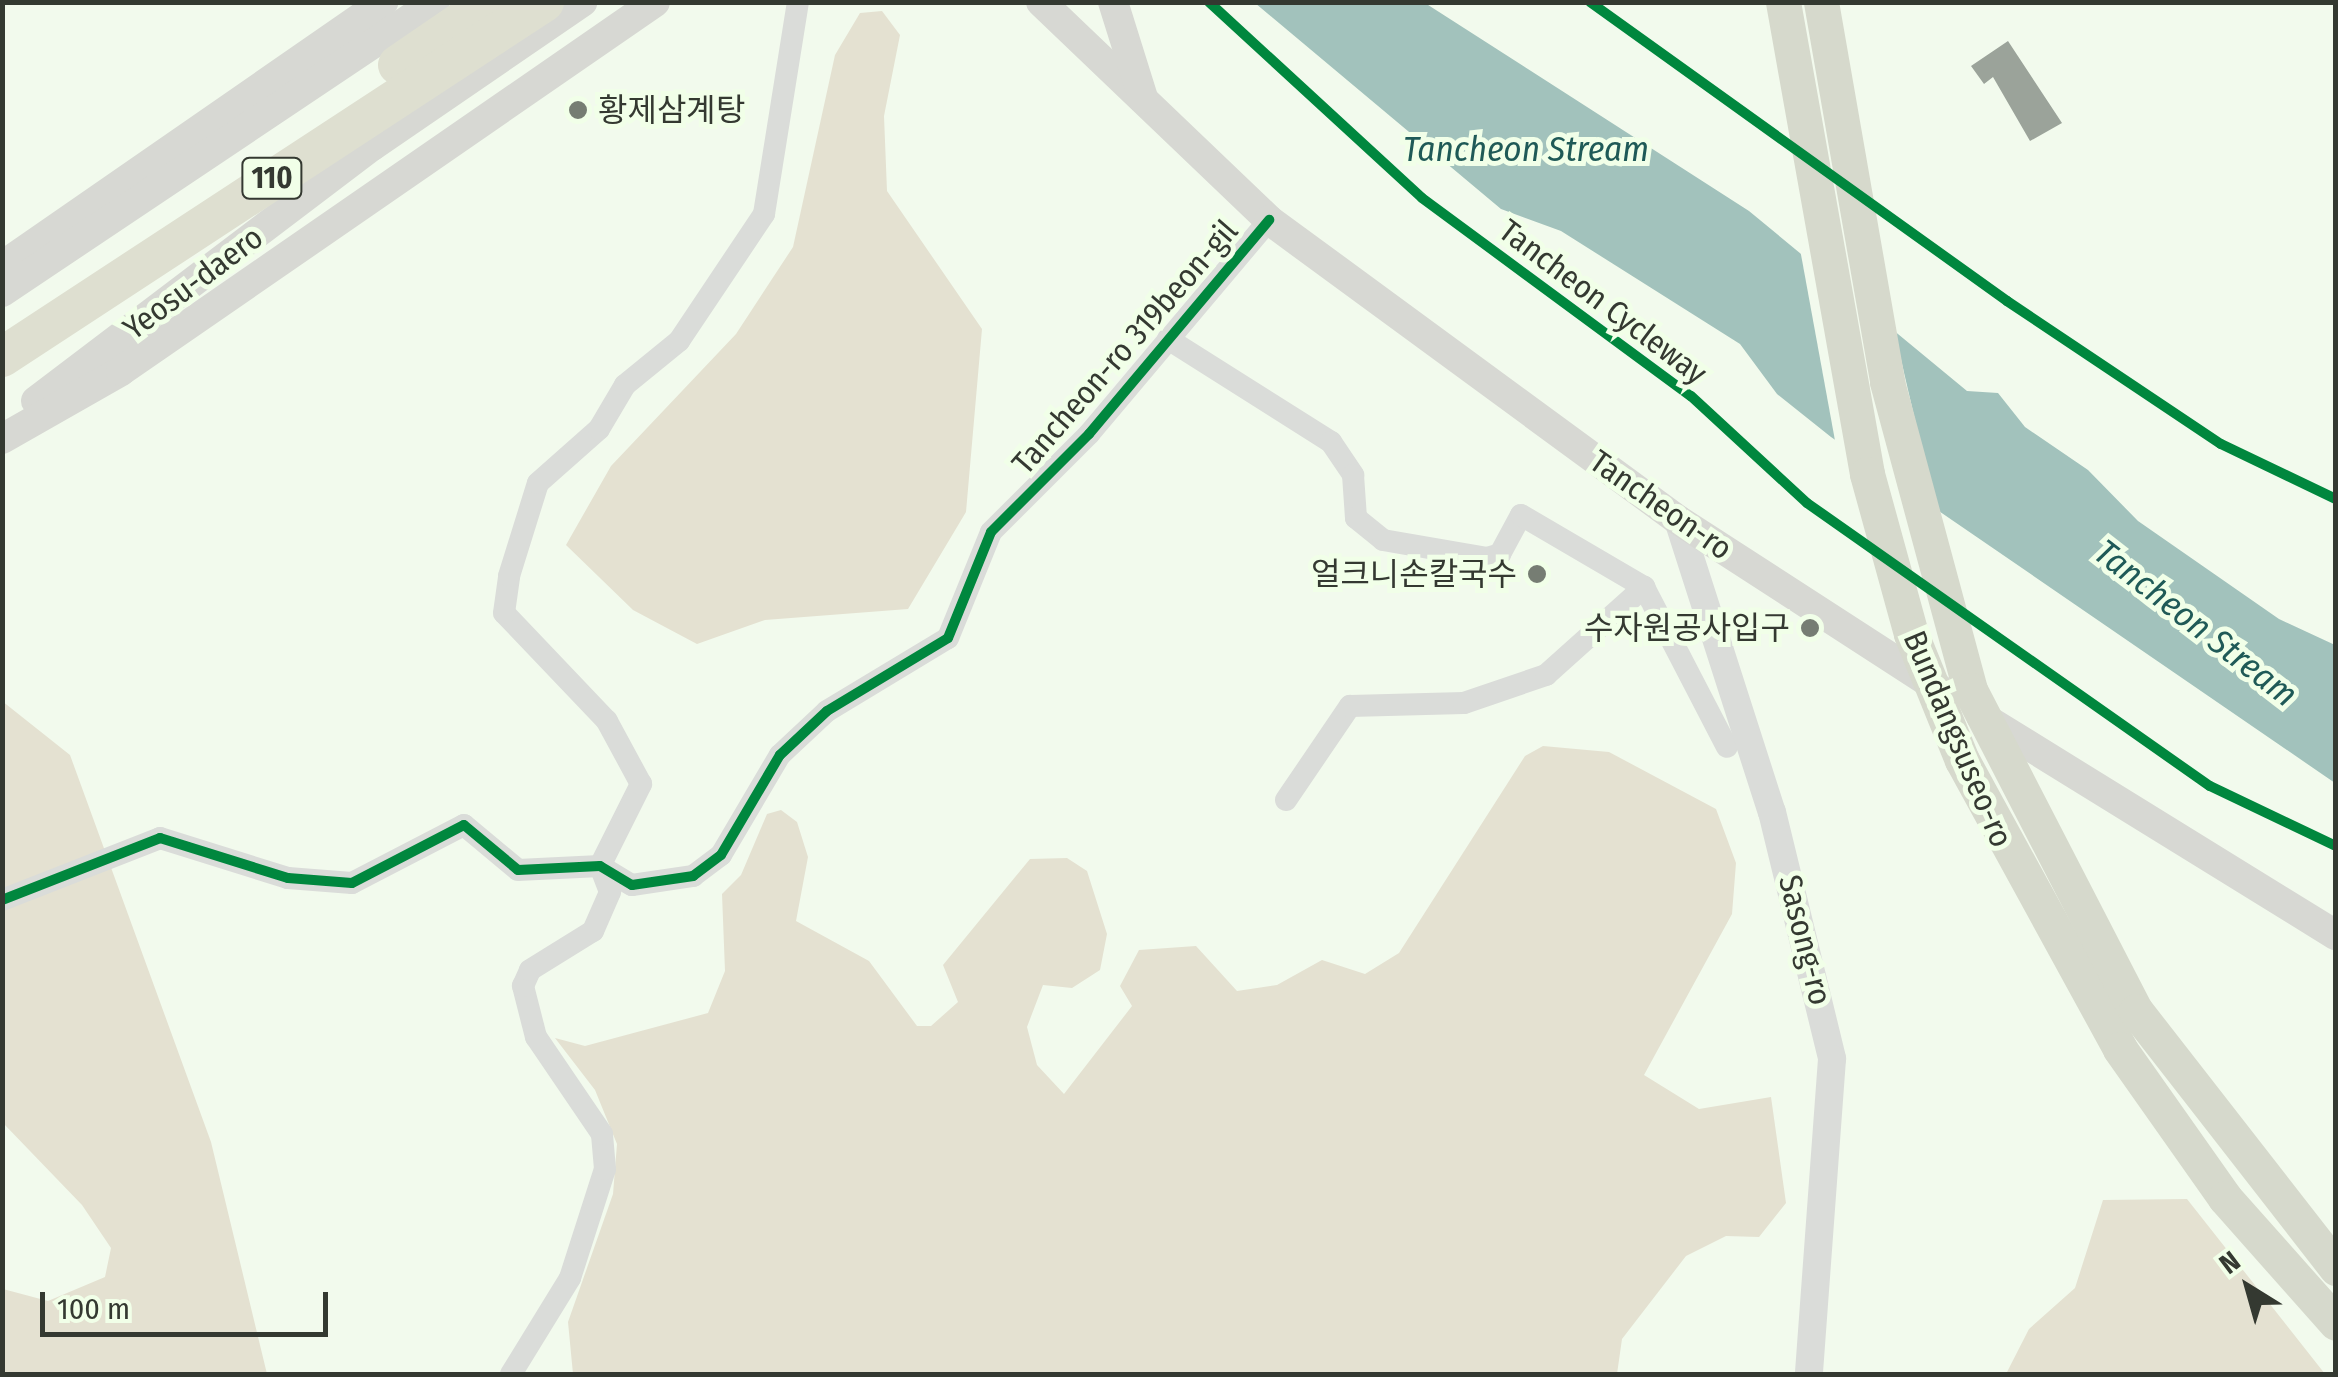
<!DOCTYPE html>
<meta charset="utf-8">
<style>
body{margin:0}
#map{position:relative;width:2338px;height:1377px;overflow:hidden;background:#f2faed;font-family:"Fira Sans Condensed","Noto Sans KR",sans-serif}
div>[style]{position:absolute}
.green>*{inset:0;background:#e4e1d1}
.water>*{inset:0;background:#a2c2bc}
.pier>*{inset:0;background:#f2faed}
.building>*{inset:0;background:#9ba39a}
.minor>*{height:22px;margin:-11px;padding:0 11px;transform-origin:11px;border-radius:11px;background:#dadcd9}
.tertiary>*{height:28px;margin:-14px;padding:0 14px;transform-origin:14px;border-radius:14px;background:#dadcd9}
.secondary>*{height:30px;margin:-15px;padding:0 15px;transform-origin:15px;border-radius:15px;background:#d7d8d3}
.trunk>*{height:35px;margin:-17.5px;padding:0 17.5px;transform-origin:17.5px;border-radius:17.5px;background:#d6d9cc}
.motorway>*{height:40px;margin:-20px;padding:0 20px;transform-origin:20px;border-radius:20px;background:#dedfd0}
.cycleway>*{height:10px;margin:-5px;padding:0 5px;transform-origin:5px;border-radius:5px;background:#00873e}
.dots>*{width:28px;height:28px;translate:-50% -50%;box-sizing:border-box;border:5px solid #f1ffe8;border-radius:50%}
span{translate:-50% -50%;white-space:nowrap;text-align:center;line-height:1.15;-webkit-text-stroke:10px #f1ffe8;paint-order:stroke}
.shield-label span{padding:2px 8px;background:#f1ffe8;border:2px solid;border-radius:8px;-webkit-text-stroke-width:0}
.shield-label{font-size:30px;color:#343931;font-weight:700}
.poi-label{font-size:32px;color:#343931}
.left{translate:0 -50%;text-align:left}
.right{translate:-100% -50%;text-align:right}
.street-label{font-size:32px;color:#343931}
.water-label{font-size:35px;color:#1f5a57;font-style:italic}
.frame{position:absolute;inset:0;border:5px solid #343931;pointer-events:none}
.north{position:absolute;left:2198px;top:1237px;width:100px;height:100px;-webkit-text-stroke:8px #f1ffe8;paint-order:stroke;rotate:323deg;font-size:28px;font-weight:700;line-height:40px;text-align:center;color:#343931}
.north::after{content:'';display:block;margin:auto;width:35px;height:45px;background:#343931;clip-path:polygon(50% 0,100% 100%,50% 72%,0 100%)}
.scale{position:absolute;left:40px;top:1292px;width:288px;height:45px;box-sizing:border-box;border:5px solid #343931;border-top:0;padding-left:12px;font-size:30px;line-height:35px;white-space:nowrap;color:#343931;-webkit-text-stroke:8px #f1ffe8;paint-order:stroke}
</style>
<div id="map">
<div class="green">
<div style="clip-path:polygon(882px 11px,900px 35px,884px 116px,887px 191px,982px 329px,966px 512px,908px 609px,765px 620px,697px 644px,633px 610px,566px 545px,611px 466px,736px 334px,793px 247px,835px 55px,860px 13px)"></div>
<div style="clip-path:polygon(2px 701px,70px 755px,211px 1142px,267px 1374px,3px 1374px,3px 1289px,48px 1301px,105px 1277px,111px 1248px,82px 1205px,3px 1123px)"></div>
<div style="clip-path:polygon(1543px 746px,1609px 752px,1716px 809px,1736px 863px,1732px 914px,1644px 1075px,1699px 1109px,1771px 1097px,1786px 1203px,1759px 1237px,1726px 1236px,1686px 1256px,1622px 1339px,1617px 1374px,573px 1374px,568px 1322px,613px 1194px,617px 1144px,595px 1090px,555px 1038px,585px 1046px,708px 1013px,725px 971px,722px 894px,741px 875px,767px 814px,781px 810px,797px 822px,808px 857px,796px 921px,869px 961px,917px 1026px,931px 1026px,958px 1002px,943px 965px,1030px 859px,1067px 858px,1087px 871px,1107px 934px,1100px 970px,1072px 988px,1043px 985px,1027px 1027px,1037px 1065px,1064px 1094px,1132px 1006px,1120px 986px,1139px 950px,1196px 946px,1237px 991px,1277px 985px,1322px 960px,1365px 974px,1399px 953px,1525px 756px)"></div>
<div style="clip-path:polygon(2187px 1199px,2325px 1374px,2006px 1374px,2029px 1329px,2075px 1288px,2103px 1200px)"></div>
</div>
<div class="water">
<div style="clip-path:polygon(1255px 3px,1425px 3px,1749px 211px,1967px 391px,1998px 393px,2025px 427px,2088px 470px,2138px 521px,2279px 619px,2335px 645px,2335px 783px,1831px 437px,1777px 394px,1740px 344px,1561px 231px,1501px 209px)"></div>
</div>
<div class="pier">
<div style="clip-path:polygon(1800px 249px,1893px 325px,1937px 515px,1836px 446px)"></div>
</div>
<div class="building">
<div style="clip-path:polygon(2008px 41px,2062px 123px,2030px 141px,1993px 77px,1984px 84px,1971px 66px)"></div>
</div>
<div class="minor">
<div style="left:1168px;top:339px;width:193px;rotate:32.3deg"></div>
<div style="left:1331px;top:442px;width:40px;rotate:56deg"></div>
<div style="left:1353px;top:475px;width:43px;rotate:86deg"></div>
<div style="left:1356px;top:518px;width:35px;rotate:39deg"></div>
<div style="left:1383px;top:540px;width:106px;rotate:9.8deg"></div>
<div style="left:1487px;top:558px;width:14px;rotate:-17deg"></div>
<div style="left:1500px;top:554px;width:44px;rotate:-61.7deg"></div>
<div style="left:1521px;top:515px;width:143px;rotate:30.3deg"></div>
<div style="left:1644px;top:587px;width:180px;rotate:62.6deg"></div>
<div style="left:1286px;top:800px;width:114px;rotate:-55.8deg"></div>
<div style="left:1350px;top:706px;width:114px;rotate:-1.5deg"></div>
<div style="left:1464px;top:703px;width:87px;rotate:-18.9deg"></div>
<div style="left:1546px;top:675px;width:132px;rotate:-41.9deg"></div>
<div style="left:2px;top:900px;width:170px;rotate:-21.4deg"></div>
<div style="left:160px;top:838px;width:134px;rotate:17.4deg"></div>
<div style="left:288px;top:878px;width:64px;rotate:4.5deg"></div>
<div style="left:352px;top:883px;width:126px;rotate:-27.4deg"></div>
<div style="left:464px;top:825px;width:70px;rotate:39.8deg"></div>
<div style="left:518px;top:870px;width:82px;rotate:-2.8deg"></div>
<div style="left:600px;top:866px;width:37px;rotate:31deg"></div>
<div style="left:632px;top:885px;width:62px;rotate:-8.4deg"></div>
<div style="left:693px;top:876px;width:35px;rotate:-37deg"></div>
<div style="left:721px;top:855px;width:116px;rotate:-59.5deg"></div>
<div style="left:780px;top:755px;width:64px;rotate:-43.1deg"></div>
<div style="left:827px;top:711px;width:141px;rotate:-31.1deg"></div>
<div style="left:948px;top:638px;width:114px;rotate:-67.9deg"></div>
<div style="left:991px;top:532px;width:139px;rotate:-45deg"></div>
<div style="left:1089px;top:434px;width:280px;rotate:-49.9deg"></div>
<div style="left:511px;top:1374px;width:113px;rotate:-58.4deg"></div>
<div style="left:570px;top:1278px;width:114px;rotate:-72.2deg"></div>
<div style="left:605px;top:1169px;width:35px;rotate:-95deg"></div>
<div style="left:602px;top:1134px;width:117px;rotate:-124.2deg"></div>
<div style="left:536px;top:1037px;width:53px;rotate:-104.3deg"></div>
<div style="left:523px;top:986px;width:17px;rotate:-66deg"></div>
<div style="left:530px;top:970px;width:74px;rotate:-31.8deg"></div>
<div style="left:593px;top:931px;width:43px;rotate:-66.4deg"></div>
<div style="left:610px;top:892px;width:28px;rotate:-111deg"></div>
<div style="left:600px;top:866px;width:92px;rotate:-63.4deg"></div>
<div style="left:641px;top:784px;width:72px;rotate:-118.4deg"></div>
<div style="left:607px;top:721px;width:149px;rotate:-133.6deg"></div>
<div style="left:504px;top:613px;width:37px;rotate:-82deg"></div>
<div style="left:509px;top:576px;width:97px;rotate:-72.7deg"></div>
<div style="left:538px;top:483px;width:81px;rotate:-41.5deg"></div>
<div style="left:599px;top:429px;width:51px;rotate:-59.4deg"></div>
<div style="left:625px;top:385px;width:70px;rotate:-39.2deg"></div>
<div style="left:679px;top:341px;width:153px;rotate:-56.2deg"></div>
<div style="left:764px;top:214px;width:215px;rotate:-80.9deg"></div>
</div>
<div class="tertiary">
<div style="left:1678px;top:520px;width:307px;rotate:72.2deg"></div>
<div style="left:1772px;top:812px;width:254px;rotate:76.3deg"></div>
<div style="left:1832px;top:1059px;width:316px;rotate:94.2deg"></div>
</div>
<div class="secondary">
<div style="left:1041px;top:2px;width:315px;rotate:43.7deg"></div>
<div style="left:1269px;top:220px;width:507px;rotate:36.26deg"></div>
<div style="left:1678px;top:520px;width:310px;rotate:32.9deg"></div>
<div style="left:1113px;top:2px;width:101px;rotate:72.6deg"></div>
<div style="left:2px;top:266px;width:464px;rotate:-34.7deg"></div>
<div style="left:2px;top:292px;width:521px;rotate:-33.81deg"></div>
<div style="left:36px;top:401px;width:422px;rotate:-37.2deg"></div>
<div style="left:372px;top:146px;width:255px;rotate:-34.4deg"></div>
<div style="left:2px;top:439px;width:137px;rotate:-29.7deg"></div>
<div style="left:121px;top:371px;width:649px;rotate:-34.64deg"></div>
<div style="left:1981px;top:716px;width:417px;rotate:31.7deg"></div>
</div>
<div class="trunk">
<div style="left:1783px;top:2px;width:479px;rotate:79.9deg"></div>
<div style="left:1867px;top:474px;width:166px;rotate:74.6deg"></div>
<div style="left:1911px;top:634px;width:136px;rotate:68deg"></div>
<div style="left:1962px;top:760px;width:329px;rotate:61.3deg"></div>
<div style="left:2120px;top:1049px;width:182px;rotate:54.8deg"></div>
<div style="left:2225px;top:1198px;width:167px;rotate:48.4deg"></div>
<div style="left:1821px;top:2px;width:386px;rotate:80.1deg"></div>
<div style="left:1887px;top:382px;width:319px;rotate:74.9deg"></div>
<div style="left:1970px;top:690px;width:361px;rotate:62.7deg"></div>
<div style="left:2136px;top:1011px;width:326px;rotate:52.1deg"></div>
</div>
<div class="motorway">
<div style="left:398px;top:65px;width:112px;rotate:-34.4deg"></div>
<div style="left:2px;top:357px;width:648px;rotate:-33.22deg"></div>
</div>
<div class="cycleway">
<div style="left:1209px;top:2px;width:289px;rotate:42.6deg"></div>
<div style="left:1422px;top:198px;width:334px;rotate:36.4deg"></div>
<div style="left:1691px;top:396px;width:158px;rotate:42.7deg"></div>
<div style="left:1807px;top:503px;width:492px;rotate:35.1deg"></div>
<div style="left:2210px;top:786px;width:140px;rotate:25.5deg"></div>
<div style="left:1590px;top:2px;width:513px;rotate:35.64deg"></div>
<div style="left:2007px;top:301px;width:257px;rotate:33.8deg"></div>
<div style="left:2221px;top:444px;width:127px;rotate:25.6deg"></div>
<div style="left:2px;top:900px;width:170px;rotate:-21.4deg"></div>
<div style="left:160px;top:838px;width:134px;rotate:17.4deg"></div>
<div style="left:288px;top:878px;width:64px;rotate:4.5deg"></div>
<div style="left:352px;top:883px;width:126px;rotate:-27.4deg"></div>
<div style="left:464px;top:825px;width:70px;rotate:39.8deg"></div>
<div style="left:518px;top:870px;width:82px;rotate:-2.8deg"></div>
<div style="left:600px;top:866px;width:37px;rotate:31deg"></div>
<div style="left:632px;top:885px;width:62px;rotate:-8.4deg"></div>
<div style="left:693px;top:876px;width:35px;rotate:-37deg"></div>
<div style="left:721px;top:855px;width:116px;rotate:-59.5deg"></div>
<div style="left:780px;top:755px;width:64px;rotate:-43.1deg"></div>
<div style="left:827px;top:711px;width:141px;rotate:-31.1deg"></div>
<div style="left:948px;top:638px;width:114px;rotate:-67.9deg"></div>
<div style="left:991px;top:532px;width:139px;rotate:-45deg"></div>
<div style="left:1089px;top:434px;width:280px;rotate:-49.9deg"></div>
</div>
<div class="dots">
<div style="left:578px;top:110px;background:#767d73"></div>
<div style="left:1537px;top:574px;background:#767d73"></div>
<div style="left:1810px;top:628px;background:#767d73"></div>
</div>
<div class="shield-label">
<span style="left:272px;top:178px">110</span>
</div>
<div class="poi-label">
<span class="left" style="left:598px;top:110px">황제삼계탕</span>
<span class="right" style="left:1517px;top:574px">얼크니손칼국수</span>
<span class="right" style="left:1790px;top:628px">수자원공사입구</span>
</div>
<div class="street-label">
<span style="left:193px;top:283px;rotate:-37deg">Yeosu-daero</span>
<span style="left:1603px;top:302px;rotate:37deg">Tancheon Cycleway</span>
<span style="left:1125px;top:347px;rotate:-49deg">Tancheon-ro 319beon-gil</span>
<span style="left:1661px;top:505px;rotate:35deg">Tancheon-ro</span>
<span style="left:1958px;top:739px;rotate:67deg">Bundangsuseo-ro</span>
<span style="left:1805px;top:940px;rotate:76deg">Sasong-ro</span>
</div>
<div class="water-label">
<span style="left:1526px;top:149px">Tancheon Stream</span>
<span style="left:2196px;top:623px;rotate:38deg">Tancheon Stream</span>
</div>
<div class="frame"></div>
<div class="north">N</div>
<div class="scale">100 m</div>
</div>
